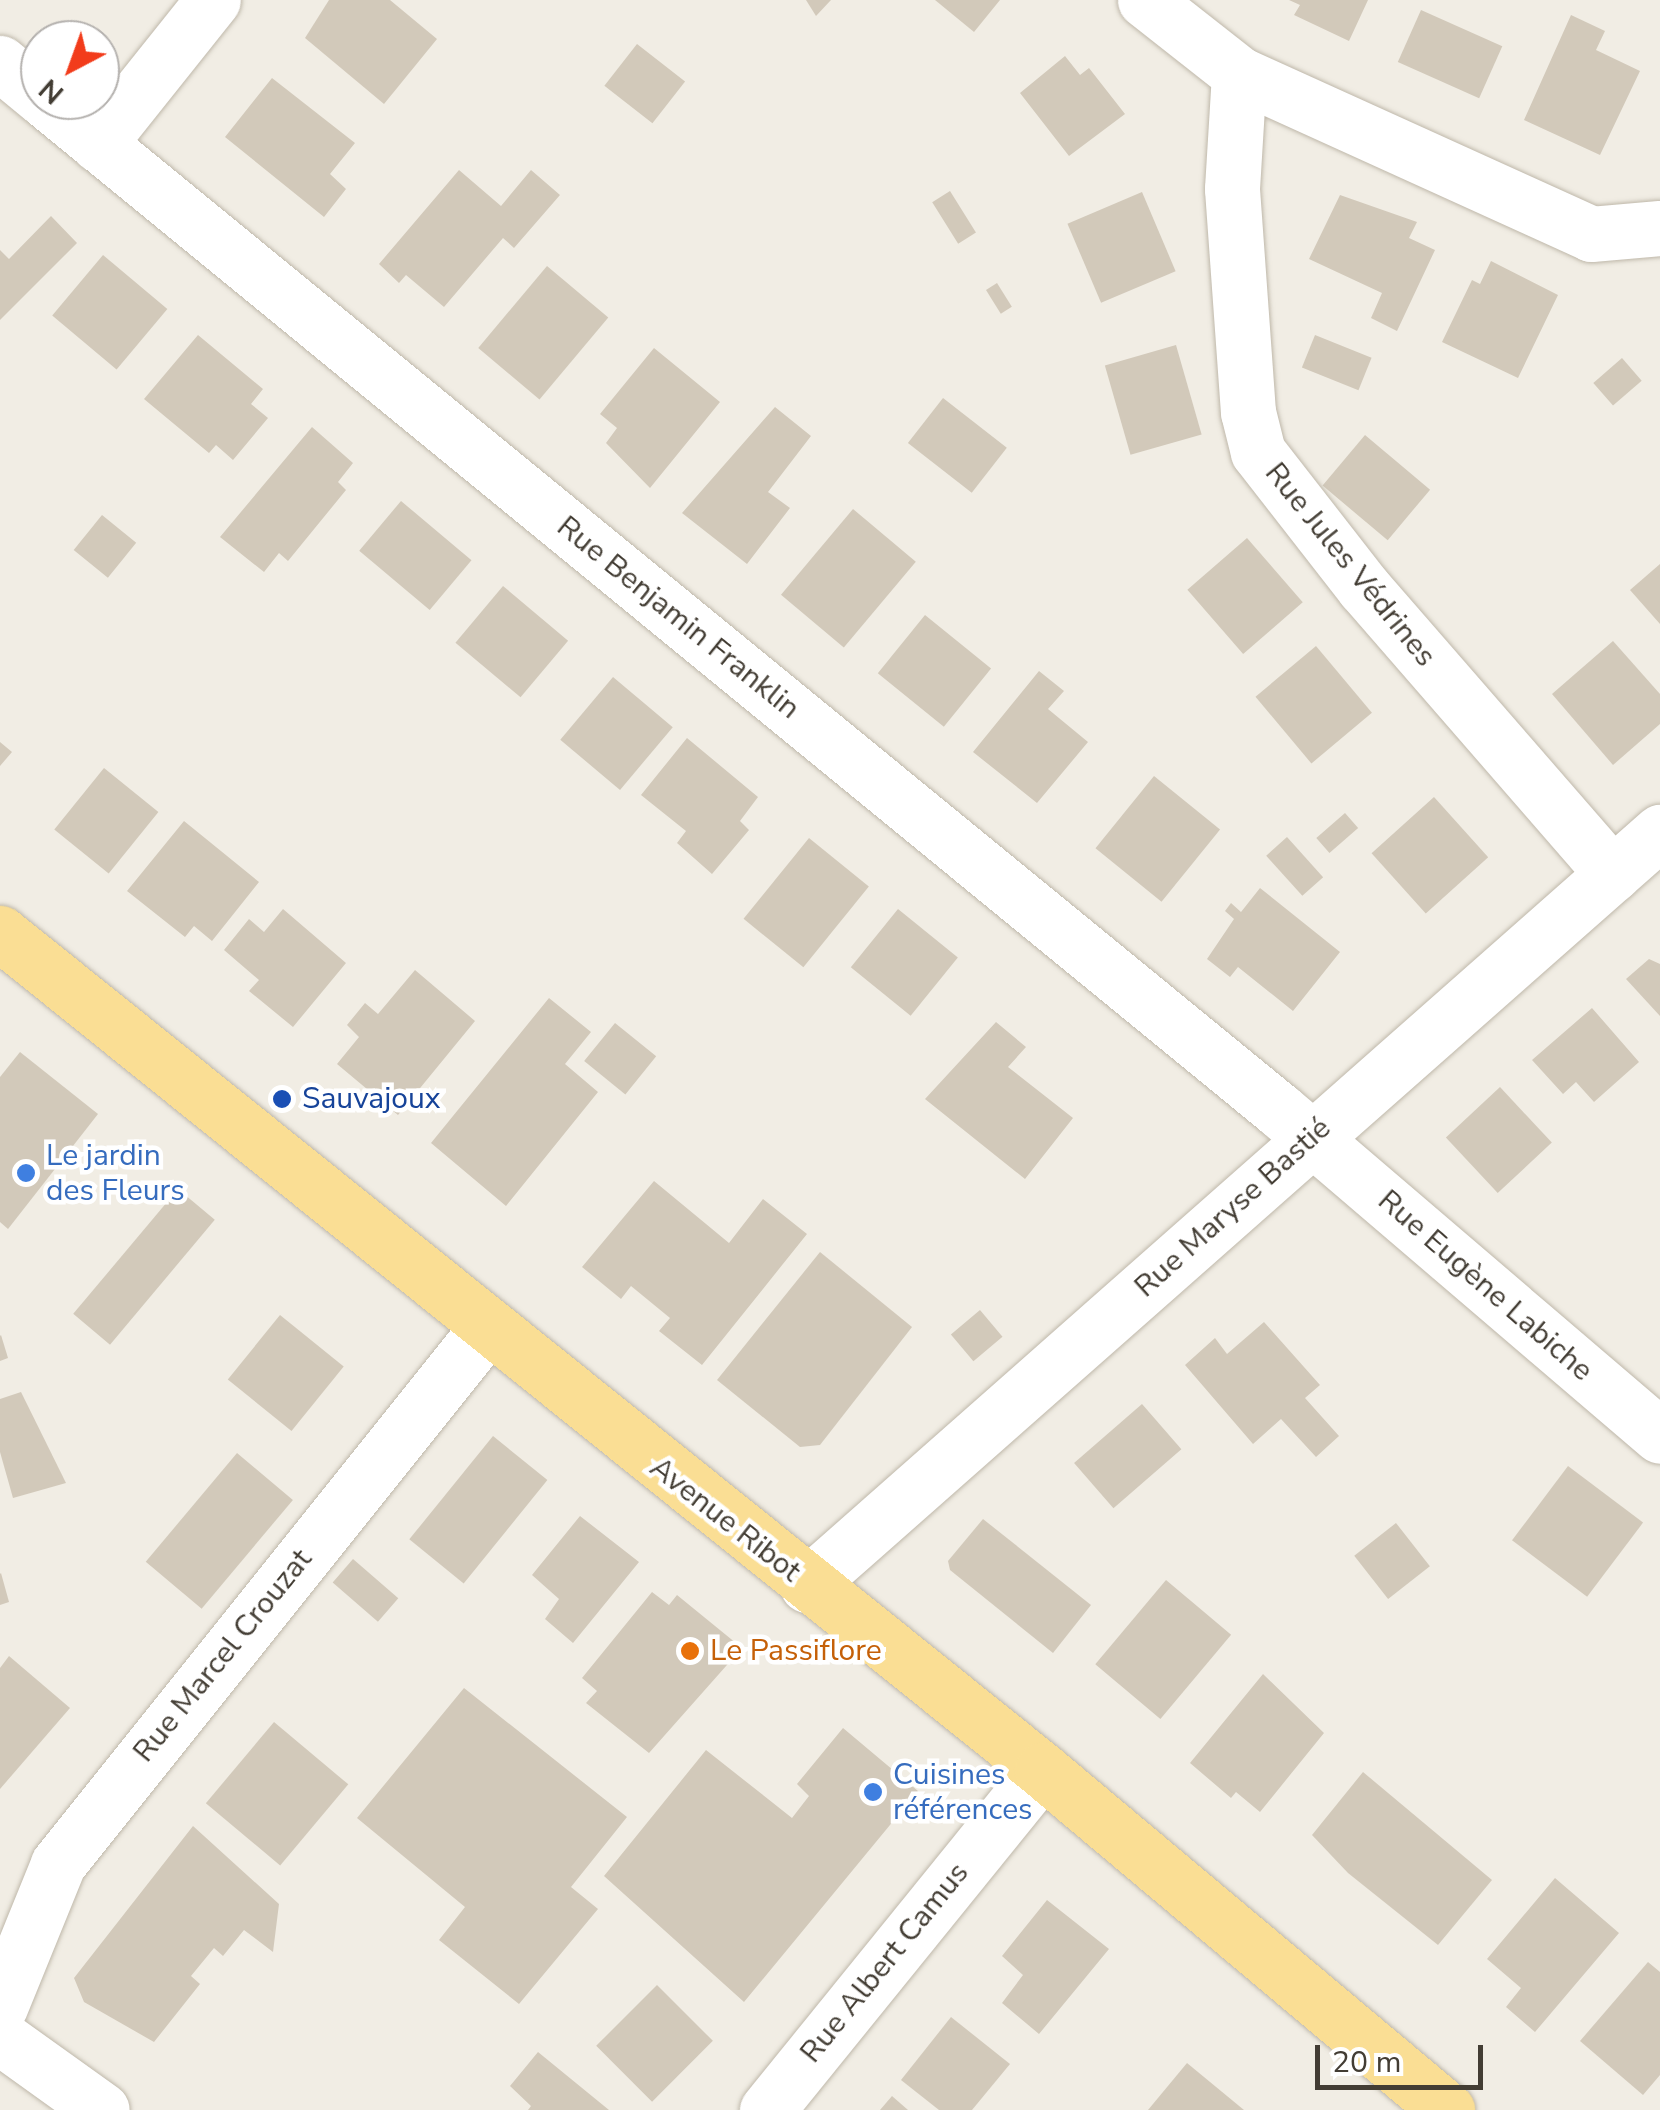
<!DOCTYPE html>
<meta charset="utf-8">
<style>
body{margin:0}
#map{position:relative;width:1660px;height:2110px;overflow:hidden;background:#f1ede4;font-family:"Nunito Sans",sans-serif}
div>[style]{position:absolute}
.building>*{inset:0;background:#d2c9ba;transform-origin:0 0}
.roads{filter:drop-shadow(0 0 2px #bfb8aa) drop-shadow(0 0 2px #bfb8aa)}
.minor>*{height:55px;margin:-27.5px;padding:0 27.5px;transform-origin:27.5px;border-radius:27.5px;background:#fff}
.major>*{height:55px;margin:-27.5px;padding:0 27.5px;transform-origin:27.5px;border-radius:27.5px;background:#fade94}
.dots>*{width:28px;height:28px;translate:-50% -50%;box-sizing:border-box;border:5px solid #fff;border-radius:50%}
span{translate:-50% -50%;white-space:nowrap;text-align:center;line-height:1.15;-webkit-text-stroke:9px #fff;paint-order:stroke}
.street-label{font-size:30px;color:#433d34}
.transit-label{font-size:30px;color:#164399}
.left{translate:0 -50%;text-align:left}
.shop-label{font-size:30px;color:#366cbe}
.food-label{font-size:30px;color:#c56008}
.north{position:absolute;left:20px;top:20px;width:100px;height:100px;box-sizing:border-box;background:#fff;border:2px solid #b4b1ae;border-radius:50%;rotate:221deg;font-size:28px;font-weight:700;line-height:40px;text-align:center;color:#433d34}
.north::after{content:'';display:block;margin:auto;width:35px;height:45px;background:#f23c1b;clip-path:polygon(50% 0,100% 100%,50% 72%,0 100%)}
.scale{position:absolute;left:1315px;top:2045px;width:168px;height:45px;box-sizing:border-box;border:5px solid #433d34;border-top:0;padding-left:12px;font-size:30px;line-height:35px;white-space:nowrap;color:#433d34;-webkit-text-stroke:8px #fff;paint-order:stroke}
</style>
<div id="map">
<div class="building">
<div style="clip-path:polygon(329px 0,390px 0,437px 39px,384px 104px,305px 38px)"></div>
<div style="clip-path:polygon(806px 0,831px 0,816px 16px)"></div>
<div style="clip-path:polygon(935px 0,1000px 0,974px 32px)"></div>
<div style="clip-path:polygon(1289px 0,1368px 0,1349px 41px,1294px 15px,1300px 5px)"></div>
<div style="left:1421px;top:10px;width:89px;height:57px;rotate:24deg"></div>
<div style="clip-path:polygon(1571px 15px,1605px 31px,1596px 50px,1640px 71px,1600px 155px,1524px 120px)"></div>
<div style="left:637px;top:44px;width:61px;height:53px;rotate:38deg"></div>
<div style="clip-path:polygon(1065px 56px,1080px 75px,1089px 68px,1125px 114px,1069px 156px,1020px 93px)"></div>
<div style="clip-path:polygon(272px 78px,355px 143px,330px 174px,346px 189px,324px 217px,225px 137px)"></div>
<div style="clip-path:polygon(459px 170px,501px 206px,531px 170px,560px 195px,514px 248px,503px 238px,444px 307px,406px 275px,399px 283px,379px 264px)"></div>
<div style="left:950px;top:191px;width:49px;height:21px;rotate:58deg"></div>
<div style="left:1142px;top:192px;width:86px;height:81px;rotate:67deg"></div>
<div style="clip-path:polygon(1340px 195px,1417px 222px,1409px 238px,1435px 250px,1397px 331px,1371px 318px,1382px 293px,1309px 259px)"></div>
<div style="clip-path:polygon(51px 216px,77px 243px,0 320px,0 250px,9px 259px)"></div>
<div style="left:103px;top:255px;width:84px;height:79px;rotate:40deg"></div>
<div style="clip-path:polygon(1491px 261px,1558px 295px,1518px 378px,1442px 342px,1472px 280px,1480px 284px)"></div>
<div style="left:547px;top:266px;width:80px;height:107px;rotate:40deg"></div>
<div style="left:997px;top:283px;width:28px;height:13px;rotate:58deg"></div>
<div style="clip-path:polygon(198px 335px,263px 389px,251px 404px,268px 418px,233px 460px,216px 445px,209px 453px,144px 399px)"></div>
<div style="left:1315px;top:335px;width:61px;height:35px;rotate:22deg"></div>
<div style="left:1176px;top:345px;width:93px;height:74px;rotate:74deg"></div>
<div style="clip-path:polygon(654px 348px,720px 402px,650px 488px,606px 443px,617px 428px,600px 414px)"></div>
<div style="left:1622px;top:358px;width:30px;height:38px;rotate:49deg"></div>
<div style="left:943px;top:398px;width:81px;height:57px;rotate:38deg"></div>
<div style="clip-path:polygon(775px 407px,811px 436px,768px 492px,790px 508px,747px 564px,682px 513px)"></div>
<div style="clip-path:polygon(312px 427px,353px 463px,338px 482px,346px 490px,288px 561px,279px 553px,264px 572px,220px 537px)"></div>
<div style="left:1365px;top:435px;width:85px;height:66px;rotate:40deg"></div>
<div style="left:401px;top:501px;width:92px;height:65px;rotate:40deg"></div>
<div style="left:853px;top:509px;width:82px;height:112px;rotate:40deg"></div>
<div style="left:102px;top:515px;width:44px;height:45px;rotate:39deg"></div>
<div style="left:1247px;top:538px;width:85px;height:79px;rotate:49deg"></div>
<div style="clip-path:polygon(1660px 564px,1660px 624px,1630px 590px)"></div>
<div style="left:503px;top:586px;width:85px;height:74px;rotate:40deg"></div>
<div style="left:925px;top:615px;width:85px;height:75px;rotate:39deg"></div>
<div style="clip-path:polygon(1613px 641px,1660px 694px,1660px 724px,1613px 765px,1552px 694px)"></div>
<div style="left:1316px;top:646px;width:87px;height:79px;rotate:50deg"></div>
<div style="clip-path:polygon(1039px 671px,1064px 691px,1048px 709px,1088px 742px,1037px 803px,973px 752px)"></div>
<div style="left:613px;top:677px;width:78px;height:82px;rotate:40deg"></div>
<div style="clip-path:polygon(687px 738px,758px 797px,740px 821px,749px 830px,712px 874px,677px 843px,686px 831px,641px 795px)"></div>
<div style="clip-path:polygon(0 742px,12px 752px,0 766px)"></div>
<div style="left:104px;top:768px;width:70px;height:79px;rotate:39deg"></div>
<div style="left:1154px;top:776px;width:85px;height:93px;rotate:39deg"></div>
<div style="left:1434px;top:797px;width:81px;height:84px;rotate:48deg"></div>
<div style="left:1345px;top:813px;width:20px;height:38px;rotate:49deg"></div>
<div style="clip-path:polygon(184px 821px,259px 882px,212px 941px,194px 926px,185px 937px,127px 891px)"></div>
<div style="left:1287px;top:837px;width:54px;height:28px;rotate:48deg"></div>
<div style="left:809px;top:838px;width:77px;height:104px;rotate:39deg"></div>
<div style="clip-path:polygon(1260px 888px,1340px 952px,1293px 1011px,1238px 967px,1230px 977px,1207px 959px,1234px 919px,1225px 911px,1231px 903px,1241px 912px)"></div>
<div style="clip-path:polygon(283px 909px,346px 963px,293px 1027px,249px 991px,259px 980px,224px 950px,249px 919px,264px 932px)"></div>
<div style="left:898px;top:909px;width:77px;height:75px;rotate:39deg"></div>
<div style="clip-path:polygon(1649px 959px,1660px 964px,1660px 1016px,1626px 979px)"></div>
<div style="clip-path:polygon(415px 970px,475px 1021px,398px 1115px,337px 1064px,359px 1037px,347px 1025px,365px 1003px,378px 1014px)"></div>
<div style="clip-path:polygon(549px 998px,591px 1032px,565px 1064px,598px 1092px,506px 1206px,431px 1143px)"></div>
<div style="clip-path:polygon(1592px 1008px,1639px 1062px,1594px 1102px,1576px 1082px,1563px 1094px,1532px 1060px)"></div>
<div style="clip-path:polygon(996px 1022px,1026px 1047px,1008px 1067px,1073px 1118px,1025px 1179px,925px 1099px)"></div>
<div style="left:615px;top:1023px;width:53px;height:49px;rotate:39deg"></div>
<div style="clip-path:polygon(20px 1052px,98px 1114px,8px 1229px,0 1222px,0 1077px)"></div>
<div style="left:1500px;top:1087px;width:76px;height:74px;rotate:47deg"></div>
<div style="clip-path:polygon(654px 1181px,729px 1243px,763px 1199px,807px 1234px,702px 1365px,659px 1331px,670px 1318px,631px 1286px,621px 1299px,582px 1267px)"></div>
<div style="left:178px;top:1189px;width:48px;height:163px;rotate:40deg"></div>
<div style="clip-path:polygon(820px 1252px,912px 1327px,820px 1445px,800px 1447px,717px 1380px)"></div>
<div style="left:980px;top:1310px;width:35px;height:38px;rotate:50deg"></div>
<div style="left:280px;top:1315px;width:82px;height:83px;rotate:39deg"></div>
<div style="clip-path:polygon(1264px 1322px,1320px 1385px,1305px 1398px,1339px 1436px,1316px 1457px,1281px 1419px,1253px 1444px,1185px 1365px,1215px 1338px,1227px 1354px)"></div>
<div style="clip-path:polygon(1px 1335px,8px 1358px,0 1361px,0 1336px)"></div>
<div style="clip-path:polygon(21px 1392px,66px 1483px,13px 1498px,0 1452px,0 1399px)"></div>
<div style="left:1142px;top:1404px;width:60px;height:90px;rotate:49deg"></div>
<div style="left:493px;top:1436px;width:70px;height:133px;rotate:39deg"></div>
<div style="left:237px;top:1453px;width:73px;height:142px;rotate:40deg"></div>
<div style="left:1568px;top:1466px;width:94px;height:93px;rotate:37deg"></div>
<div style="clip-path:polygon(580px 1516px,639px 1562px,573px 1643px,545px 1619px,559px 1599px,532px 1575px)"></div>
<div style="clip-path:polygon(983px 1519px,1091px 1605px,1053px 1653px,950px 1570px,948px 1561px)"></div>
<div style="left:1396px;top:1523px;width:55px;height:53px;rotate:52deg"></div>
<div style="left:353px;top:1559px;width:60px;height:31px;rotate:41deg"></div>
<div style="clip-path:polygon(1px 1573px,9px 1602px,0 1605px,0 1574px)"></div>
<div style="left:1166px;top:1580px;width:85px;height:110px;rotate:40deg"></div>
<div style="clip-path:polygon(652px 1592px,669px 1605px,677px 1595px,742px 1648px,649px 1753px,586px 1703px,597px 1691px,582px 1678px)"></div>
<div style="clip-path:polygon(9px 1656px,70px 1708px,0 1789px,0 1668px)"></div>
<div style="clip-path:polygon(1263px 1674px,1324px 1733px,1260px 1812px,1236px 1792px,1231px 1798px,1190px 1763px)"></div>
<div style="clip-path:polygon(464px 1688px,627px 1817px,571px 1887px,598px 1909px,519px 2004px,439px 1940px,465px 1907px,357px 1818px)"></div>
<div style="left:274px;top:1722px;width:97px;height:106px;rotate:40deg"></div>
<div style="clip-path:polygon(843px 1728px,918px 1791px,744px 2002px,604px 1876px,706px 1750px,792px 1818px,809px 1796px,797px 1784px)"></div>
<div style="clip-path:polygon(1363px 1772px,1492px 1880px,1438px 1945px,1348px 1873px,1312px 1835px)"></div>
<div style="clip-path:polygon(193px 1826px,279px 1904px,273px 1952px,244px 1930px,223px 1956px,214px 1948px,191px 1976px,200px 1984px,154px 2042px,84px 2002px,74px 1978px)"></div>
<div style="clip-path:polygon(1555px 1878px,1619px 1933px,1535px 2032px,1506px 2007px,1521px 1988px,1487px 1959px)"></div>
<div style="clip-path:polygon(1047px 1900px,1109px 1949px,1039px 2034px,1002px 2003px,1023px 1975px,1002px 1956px)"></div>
<div style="clip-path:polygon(1648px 1962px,1660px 1972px,1660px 2075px,1643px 2095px,1580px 2041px)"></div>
<div style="left:657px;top:1985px;width:79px;height:86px;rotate:45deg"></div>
<div style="clip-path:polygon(951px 2017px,1010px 2064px,972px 2110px,939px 2110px,901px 2080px)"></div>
<div style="clip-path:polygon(538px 2052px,609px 2110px,528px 2110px,531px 2106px,510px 2086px)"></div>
<div style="clip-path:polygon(1187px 2063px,1244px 2110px,1148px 2110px)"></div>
<div style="clip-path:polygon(892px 2096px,908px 2110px,880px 2110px)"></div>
</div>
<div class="roads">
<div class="minor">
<div style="left:1145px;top:0;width:120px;rotate:38.2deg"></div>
<div style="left:1239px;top:74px;width:387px;rotate:24.4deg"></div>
<div style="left:1591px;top:234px;width:69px;rotate:-5deg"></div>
<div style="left:0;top:63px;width:52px;rotate:39.5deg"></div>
<div style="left:1239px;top:74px;width:115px;rotate:93.5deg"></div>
<div style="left:1232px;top:189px;width:224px;rotate:85.9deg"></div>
<div style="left:1248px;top:412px;width:41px;rotate:76deg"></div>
<div style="left:1258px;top:452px;width:172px;rotate:52.1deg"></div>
<div style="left:1364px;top:588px;width:379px;rotate:49deg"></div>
<div style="left:45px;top:100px;width:1595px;rotate:39.3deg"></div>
<div style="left:1279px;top:1110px;width:501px;rotate:40.55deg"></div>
<div style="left:98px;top:144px;width:184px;rotate:-51.4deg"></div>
<div style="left:807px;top:1585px;width:1138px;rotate:-41.44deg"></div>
<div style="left:0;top:2007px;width:154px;rotate:-67.9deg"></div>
<div style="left:58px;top:1864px;width:685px;rotate:-51.34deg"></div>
<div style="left:0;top:2037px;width:125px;rotate:35.6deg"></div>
<div style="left:767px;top:2110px;width:437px;rotate:-51deg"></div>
</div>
<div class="major">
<div style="left:0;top:933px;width:1337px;rotate:38.77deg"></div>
<div style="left:1042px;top:1770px;width:529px;rotate:40.01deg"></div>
</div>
</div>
<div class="dots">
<div style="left:282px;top:1099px;background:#1a4fb4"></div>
<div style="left:26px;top:1173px;background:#3f7fe0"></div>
<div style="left:690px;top:1651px;background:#e8710a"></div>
<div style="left:873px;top:1792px;background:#3f7fe0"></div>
</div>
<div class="street-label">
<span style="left:1350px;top:565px;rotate:51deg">Rue Jules Védrines</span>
<span style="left:678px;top:618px;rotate:39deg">Rue Benjamin Franklin</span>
<span style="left:1233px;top:1208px;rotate:-42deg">Rue Maryse Bastié</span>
<span style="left:1485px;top:1286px;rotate:41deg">Rue Eugène Labiche</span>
<span style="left:725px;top:1520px;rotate:38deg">Avenue Ribot</span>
<span style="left:223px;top:1656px;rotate:-51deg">Rue Marcel Crouzat</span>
<span style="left:885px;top:1963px;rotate:-51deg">Rue Albert Camus</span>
</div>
<div class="transit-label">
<span class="left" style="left:302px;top:1099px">Sauvajoux</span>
</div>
<div class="shop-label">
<span class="left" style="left:46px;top:1173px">Le jardin<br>des Fleurs</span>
<span class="left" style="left:893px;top:1792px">Cuisines<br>références</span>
</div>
<div class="food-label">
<span class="left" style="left:710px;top:1651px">Le Passiflore</span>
</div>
<div class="north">N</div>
<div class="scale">20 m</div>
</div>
